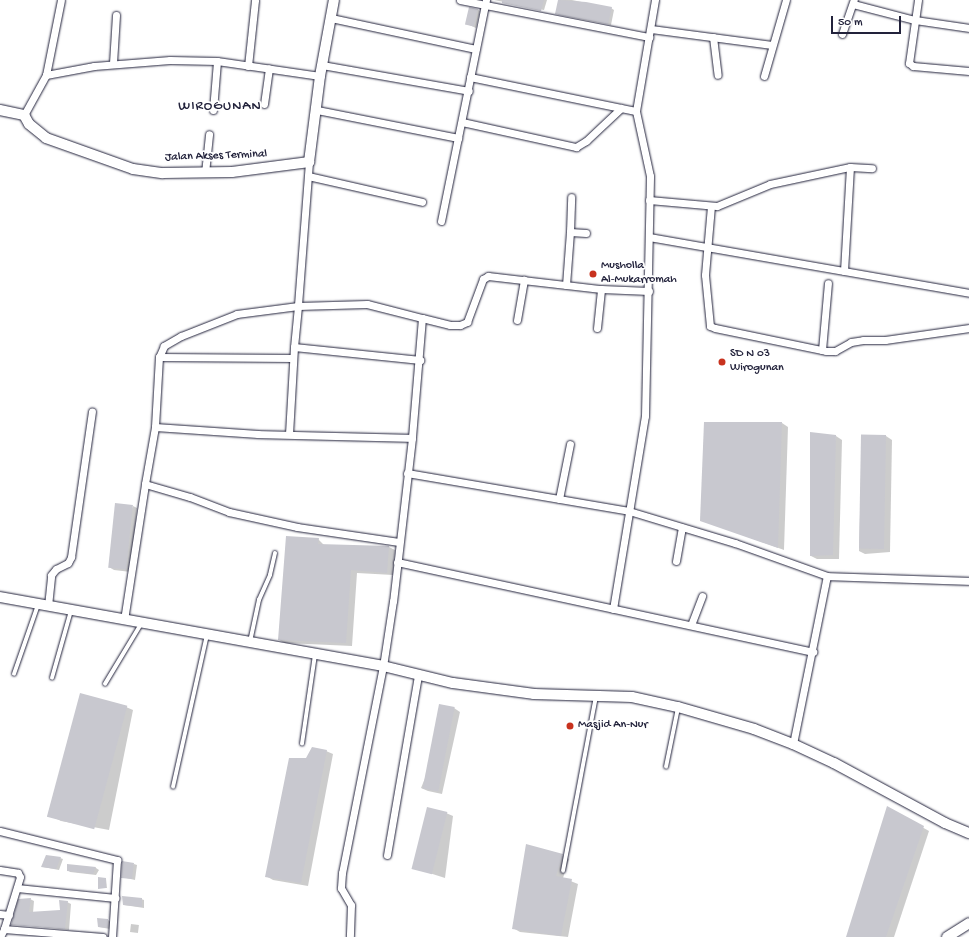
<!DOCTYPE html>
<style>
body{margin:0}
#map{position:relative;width:969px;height:937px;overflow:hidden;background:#fff;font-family:"Gochi Hand",sans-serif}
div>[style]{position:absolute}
.shadow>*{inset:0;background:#0003;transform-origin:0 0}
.building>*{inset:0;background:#c8c8cf;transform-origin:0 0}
.roads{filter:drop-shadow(0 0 1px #22223b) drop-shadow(0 0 1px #22223b)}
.lane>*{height:3.5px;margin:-1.75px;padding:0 1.75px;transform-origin:1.75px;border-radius:1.75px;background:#fff}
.street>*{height:7px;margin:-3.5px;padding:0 3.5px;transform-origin:3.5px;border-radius:3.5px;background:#fff}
.secondary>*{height:10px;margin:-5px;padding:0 5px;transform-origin:5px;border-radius:5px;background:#fff}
.dots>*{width:11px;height:11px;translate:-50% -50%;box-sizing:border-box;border:2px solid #fff;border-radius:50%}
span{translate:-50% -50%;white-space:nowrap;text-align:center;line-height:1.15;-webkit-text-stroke:3.5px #fff;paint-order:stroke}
.street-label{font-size:12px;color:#22223b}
.poi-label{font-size:12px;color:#22223b}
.left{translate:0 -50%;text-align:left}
.quarter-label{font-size:14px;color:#22223b;letter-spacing:1px}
.scale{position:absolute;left:831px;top:16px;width:70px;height:18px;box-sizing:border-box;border:2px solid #22223b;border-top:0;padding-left:5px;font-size:12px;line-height:14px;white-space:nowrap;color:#22223b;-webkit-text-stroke:3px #fff;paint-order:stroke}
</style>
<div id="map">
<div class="shadow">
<div style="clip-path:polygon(494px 0,547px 0,544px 10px)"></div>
<div style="clip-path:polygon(559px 0,572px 0,611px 8px,614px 10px,611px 25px,559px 15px,556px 13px)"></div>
<div style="clip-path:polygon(477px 9px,480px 11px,476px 28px,467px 24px)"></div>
<div style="clip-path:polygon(782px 423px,788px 427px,784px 550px,701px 520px)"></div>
<div style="clip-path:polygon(836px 436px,842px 440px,839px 559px,817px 559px,811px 556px)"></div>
<div style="clip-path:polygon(886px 436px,892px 440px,890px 552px,865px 554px,859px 551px,862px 438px)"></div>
<div style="clip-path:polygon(133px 506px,137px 508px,131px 572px,114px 570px,109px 567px)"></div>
<div style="clip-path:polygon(318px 539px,324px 545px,389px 547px,395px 550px,393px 575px,357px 573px,352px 646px,285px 643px,279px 640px)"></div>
<div style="clip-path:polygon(126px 707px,133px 710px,109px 830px,61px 821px,55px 818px)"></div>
<div style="clip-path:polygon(454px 708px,460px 712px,442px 794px,428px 791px,421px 788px)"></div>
<div style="clip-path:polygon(326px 751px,333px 754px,308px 886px,273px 880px,266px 876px,307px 759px)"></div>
<div style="clip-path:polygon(888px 808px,929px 831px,894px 937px,847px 937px)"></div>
<div style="clip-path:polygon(446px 813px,453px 816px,445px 878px,420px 870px)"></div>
<div style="clip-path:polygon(563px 855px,569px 859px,563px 878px,578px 884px,568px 937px,520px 932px,513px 928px)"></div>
<div style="clip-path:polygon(60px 858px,63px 859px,59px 870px,43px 867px)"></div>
<div style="clip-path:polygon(134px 864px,137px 865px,135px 880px,122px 877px)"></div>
<div style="clip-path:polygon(68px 865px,96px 868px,99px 870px,96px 875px,70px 872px,68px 870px)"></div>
<div style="clip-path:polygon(106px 879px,107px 888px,99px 888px)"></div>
<div style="clip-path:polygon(30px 899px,34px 901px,33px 913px,61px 911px,67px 902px,71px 904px,69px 930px,12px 924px)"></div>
<div style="clip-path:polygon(141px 899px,144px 900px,144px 908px,124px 905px)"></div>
<div style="clip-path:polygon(108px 920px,111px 922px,110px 929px,99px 927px)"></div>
<div style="left:131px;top:924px;width:8px;height:8px;rotate:7deg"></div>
</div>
<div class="building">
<div style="clip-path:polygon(502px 0,544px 0,541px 11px,502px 3px)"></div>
<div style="clip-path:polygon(558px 0,586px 2px,612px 7px,608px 24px,555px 14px)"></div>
<div style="left:469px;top:7px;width:9px;height:18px;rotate:13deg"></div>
<div style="clip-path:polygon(704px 422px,782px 422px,778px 548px,700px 521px)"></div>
<div style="clip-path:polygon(810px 432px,836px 435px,833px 555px,810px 556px)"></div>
<div style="left:886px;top:435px;width:114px;height:25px;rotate:91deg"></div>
<div style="left:115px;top:503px;width:18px;height:65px;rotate:6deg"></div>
<div style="clip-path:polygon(286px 536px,319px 538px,318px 544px,389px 546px,387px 573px,351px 570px,346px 643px,278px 640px)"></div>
<div style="left:80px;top:693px;width:49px;height:128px;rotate:15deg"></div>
<div style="left:439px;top:704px;width:16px;height:86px;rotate:11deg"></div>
<div style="clip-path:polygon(312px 747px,327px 750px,301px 883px,265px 877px,289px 758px,306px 758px)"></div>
<div style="clip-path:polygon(887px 806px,924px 826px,886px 937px,846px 937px)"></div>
<div style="left:427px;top:807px;width:21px;height:64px;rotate:14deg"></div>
<div style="clip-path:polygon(526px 844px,563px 854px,556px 876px,572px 879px,561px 936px,512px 929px)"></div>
<div style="clip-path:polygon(46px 855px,61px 857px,56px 869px,41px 867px)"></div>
<div style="clip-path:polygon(122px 861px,134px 863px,132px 879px,121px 878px)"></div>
<div style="clip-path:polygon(67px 864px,96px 867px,93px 874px,67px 871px)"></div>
<div style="clip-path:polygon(98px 877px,106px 878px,106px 888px,98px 889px)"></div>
<div style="clip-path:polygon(122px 896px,142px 898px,142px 907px,123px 905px)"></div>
<div style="clip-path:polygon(31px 898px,29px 912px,60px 910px,59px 900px,68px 901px,65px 929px,11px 925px,18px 899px)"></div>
<div style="clip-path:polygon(97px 918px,108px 919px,108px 928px,98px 927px)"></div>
</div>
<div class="roads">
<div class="lane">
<div style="left:250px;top:642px;width:43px;rotate:-77.9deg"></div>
<div style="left:259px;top:600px;width:27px;rotate:-66deg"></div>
<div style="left:270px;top:575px;width:22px;rotate:-77deg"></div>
<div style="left:14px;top:674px;width:73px;rotate:-70.8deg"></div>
<div style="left:52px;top:678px;width:70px;rotate:-74.2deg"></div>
<div style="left:105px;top:684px;width:70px;rotate:-59deg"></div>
<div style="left:302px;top:744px;width:90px;rotate:-81.7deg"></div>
<div style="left:666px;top:767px;width:60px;rotate:-78.5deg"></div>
<div style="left:173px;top:787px;width:156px;rotate:-77.4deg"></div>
<div style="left:563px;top:871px;width:177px;rotate:-79.3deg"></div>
</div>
<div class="street">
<div style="left:460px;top:0;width:193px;rotate:11.1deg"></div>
<div style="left:918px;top:0;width:64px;rotate:98.1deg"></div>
<div style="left:909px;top:63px;width:5px;rotate:37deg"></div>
<div style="left:913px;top:66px;width:56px;rotate:5.1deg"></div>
<div style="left:853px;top:4px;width:64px;rotate:14.5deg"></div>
<div style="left:915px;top:20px;width:55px;rotate:8.4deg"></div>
<div style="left:331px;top:18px;width:148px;rotate:12.1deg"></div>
<div style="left:651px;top:29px;width:122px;rotate:7.5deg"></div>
<div style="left:842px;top:34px;width:36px;rotate:-71deg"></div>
<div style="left:713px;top:37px;width:38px;rotate:83deg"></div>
<div style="left:113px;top:63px;width:48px;rotate:-86.4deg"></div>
<div style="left:322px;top:65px;width:149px;rotate:10deg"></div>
<div style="left:248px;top:66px;width:66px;rotate:-83.9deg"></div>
<div style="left:46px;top:75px;width:49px;rotate:-10.6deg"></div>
<div style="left:94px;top:66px;width:76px;rotate:-4.5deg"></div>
<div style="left:170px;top:60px;width:47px;rotate:1.2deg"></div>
<div style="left:217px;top:61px;width:104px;rotate:8.3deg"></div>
<div style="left:764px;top:76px;width:79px;rotate:-73.9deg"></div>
<div style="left:470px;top:77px;width:169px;rotate:11.6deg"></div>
<div style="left:264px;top:104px;width:36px;rotate:-82deg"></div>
<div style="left:213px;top:110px;width:49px;rotate:-85.3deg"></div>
<div style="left:317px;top:110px;width:144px;rotate:11.2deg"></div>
<div style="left:24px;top:115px;width:46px;rotate:-61.2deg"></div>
<div style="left:46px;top:75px;width:76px;rotate:-78.7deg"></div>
<div style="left:462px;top:122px;width:117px;rotate:12.4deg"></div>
<div style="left:576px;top:147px;width:12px;rotate:-31deg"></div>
<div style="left:586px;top:141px;width:48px;rotate:-43.3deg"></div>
<div style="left:309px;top:162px;width:144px;rotate:94.4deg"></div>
<div style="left:298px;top:306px;width:69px;rotate:-1.7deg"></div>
<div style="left:367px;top:304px;width:57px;rotate:14.3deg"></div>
<div style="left:422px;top:318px;width:120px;rotate:94.8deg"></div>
<div style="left:412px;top:438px;width:164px;rotate:96.6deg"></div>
<div style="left:393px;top:601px;width:66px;rotate:98.7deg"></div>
<div style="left:383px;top:666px;width:211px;rotate:101.2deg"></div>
<div style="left:342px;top:873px;width:15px;rotate:94deg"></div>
<div style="left:341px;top:888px;width:20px;rotate:60deg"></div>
<div style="left:351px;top:905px;width:32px;rotate:92deg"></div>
<div style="left:205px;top:173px;width:39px;rotate:-84deg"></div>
<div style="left:308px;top:176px;width:117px;rotate:12.8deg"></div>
<div style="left:649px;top:200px;width:68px;rotate:5deg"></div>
<div style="left:717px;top:206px;width:57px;rotate:-22.5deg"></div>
<div style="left:770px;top:184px;width:82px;rotate:-12deg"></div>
<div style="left:850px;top:167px;width:22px;rotate:3deg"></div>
<div style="left:711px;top:206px;width:69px;rotate:95deg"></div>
<div style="left:705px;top:275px;width:51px;rotate:84.4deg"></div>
<div style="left:710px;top:326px;width:5px;rotate:22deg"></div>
<div style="left:715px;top:328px;width:113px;rotate:11.7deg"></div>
<div style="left:826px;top:351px;width:9px"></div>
<div style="left:835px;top:351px;width:18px;rotate:-29deg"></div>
<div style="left:851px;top:342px;width:12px;rotate:-9deg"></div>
<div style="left:863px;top:340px;width:22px"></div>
<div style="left:885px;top:340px;width:85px;rotate:-8.1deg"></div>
<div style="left:441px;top:221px;width:226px;rotate:-78.5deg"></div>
<div style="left:570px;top:232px;width:35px;rotate:-88deg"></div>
<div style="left:649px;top:237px;width:325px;rotate:9.9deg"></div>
<div style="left:844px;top:271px;width:104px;rotate:-86.7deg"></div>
<div style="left:566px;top:285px;width:53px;rotate:-85.7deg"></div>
<div style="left:570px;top:232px;width:16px;rotate:4deg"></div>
<div style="left:422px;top:318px;width:29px;rotate:14deg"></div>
<div style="left:450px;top:325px;width:10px"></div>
<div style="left:460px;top:325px;width:8px;rotate:-23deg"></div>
<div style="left:467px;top:322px;width:46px;rotate:-69.6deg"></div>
<div style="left:483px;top:279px;width:6px;rotate:-31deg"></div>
<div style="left:488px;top:276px;width:114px;rotate:6.6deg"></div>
<div style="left:601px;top:289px;width:48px;rotate:2.4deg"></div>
<div style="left:517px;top:320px;width:41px;rotate:-80.1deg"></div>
<div style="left:597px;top:328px;width:39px;rotate:-84deg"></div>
<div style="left:294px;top:347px;width:41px;rotate:-84.4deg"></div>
<div style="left:298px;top:306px;width:62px;rotate:172.5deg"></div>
<div style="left:237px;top:314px;width:60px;rotate:158.6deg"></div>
<div style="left:181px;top:336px;width:20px;rotate:150deg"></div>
<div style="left:164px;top:346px;width:12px;rotate:114deg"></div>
<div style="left:159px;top:357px;width:70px;rotate:93.3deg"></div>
<div style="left:155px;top:427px;width:58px;rotate:100deg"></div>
<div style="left:145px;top:484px;width:47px;rotate:16.1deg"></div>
<div style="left:190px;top:497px;width:42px;rotate:21deg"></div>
<div style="left:229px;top:512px;width:70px;rotate:12.4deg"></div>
<div style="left:297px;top:527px;width:103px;rotate:8.4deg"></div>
<div style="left:822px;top:350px;width:67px;rotate:-84.9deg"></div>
<div style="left:159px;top:357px;width:134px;rotate:0.4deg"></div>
<div style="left:155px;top:427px;width:103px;rotate:3.9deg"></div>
<div style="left:258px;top:434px;width:154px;rotate:1.5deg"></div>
<div style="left:289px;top:434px;width:87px;rotate:-86.7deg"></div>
<div style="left:294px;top:347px;width:127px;rotate:5.9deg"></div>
<div style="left:407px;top:473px;width:225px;rotate:9.7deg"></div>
<div style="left:629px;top:511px;width:111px;rotate:16.8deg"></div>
<div style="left:735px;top:543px;width:98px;rotate:19.7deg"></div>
<div style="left:559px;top:499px;width:56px;rotate:-78.7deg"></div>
<div style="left:676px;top:561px;width:34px;rotate:-80deg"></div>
<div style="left:397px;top:562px;width:426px;rotate:12.2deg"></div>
<div style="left:48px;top:606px;width:31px;rotate:-84deg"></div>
<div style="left:51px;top:575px;width:8px;rotate:-50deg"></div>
<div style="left:56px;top:569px;width:13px;rotate:-27deg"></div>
<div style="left:68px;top:563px;width:7px;rotate:-63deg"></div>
<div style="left:71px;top:557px;width:147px;rotate:-81.8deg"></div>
<div style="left:613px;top:609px;width:196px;rotate:-80.6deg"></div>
<div style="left:645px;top:416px;width:240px;rotate:-88.8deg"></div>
<div style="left:650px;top:176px;width:66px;rotate:-102.2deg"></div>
<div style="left:636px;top:111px;width:113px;rotate:-80.3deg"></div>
<div style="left:124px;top:620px;width:138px;rotate:-81.2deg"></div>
<div style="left:691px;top:625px;width:31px;rotate:-69deg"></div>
<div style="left:793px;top:744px;width:171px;rotate:-78.6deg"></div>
<div style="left:827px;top:576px;width:142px;rotate:2deg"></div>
<div style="left:0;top:831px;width:121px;rotate:13.9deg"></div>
<div style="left:117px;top:860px;width:77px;rotate:93.7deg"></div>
<div style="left:387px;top:855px;width:183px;rotate:-80.2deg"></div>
<div style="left:0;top:870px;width:18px;rotate:9deg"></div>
<div style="left:18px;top:873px;width:4px;rotate:63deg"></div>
<div style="left:20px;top:877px;width:54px;rotate:107.1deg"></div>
<div style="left:17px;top:888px;width:99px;rotate:5.8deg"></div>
<div style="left:0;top:914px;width:9px;rotate:6deg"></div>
<div style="left:0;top:937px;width:9px;rotate:-63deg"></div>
<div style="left:4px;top:929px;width:99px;rotate:4.6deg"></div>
</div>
<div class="secondary">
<div style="left:0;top:110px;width:25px;rotate:12deg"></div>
<div style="left:24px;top:115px;width:10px;rotate:61deg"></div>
<div style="left:29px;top:124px;width:22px;rotate:39deg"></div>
<div style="left:46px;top:138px;width:92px;rotate:19.6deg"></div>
<div style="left:133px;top:169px;width:30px;rotate:8deg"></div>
<div style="left:163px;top:173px;width:69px;rotate:-0.8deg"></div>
<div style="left:232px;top:172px;width:78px;rotate:-7.4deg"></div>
<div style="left:309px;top:162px;width:87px;rotate:-82.7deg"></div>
<div style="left:320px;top:76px;width:77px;rotate:-79.6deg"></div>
<div style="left:0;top:597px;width:389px;rotate:10.2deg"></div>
<div style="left:383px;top:666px;width:72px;rotate:13.7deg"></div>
<div style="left:453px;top:683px;width:82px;rotate:7.7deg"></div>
<div style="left:534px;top:694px;width:98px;rotate:1.8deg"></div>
<div style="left:632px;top:697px;width:47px;rotate:12.3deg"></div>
<div style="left:678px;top:707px;width:79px;rotate:16.1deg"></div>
<div style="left:754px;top:729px;width:42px;rotate:21deg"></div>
<div style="left:793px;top:744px;width:45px;rotate:24.9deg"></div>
<div style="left:834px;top:763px;width:126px;rotate:28.4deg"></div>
<div style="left:945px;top:823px;width:26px;rotate:23deg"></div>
<div style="left:947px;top:937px;width:26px;rotate:-32deg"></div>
</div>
</div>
<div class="dots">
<div style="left:593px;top:274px;background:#c8321e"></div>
<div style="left:722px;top:362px;background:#c8321e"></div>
<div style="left:570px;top:726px;background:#c8321e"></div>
</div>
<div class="street-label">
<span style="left:216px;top:157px;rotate:-2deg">Jalan Akses Terminal</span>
</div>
<div class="poi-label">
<span class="left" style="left:601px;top:274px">Musholla<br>Al-Mukarromah</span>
<span class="left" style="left:730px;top:362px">SD N 03<br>Wirogunan</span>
<span class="left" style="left:578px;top:726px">Masjid An-Nur</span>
</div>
<div class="quarter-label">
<span style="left:220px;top:107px">WIROGUNAN</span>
</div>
<div class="scale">50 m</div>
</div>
